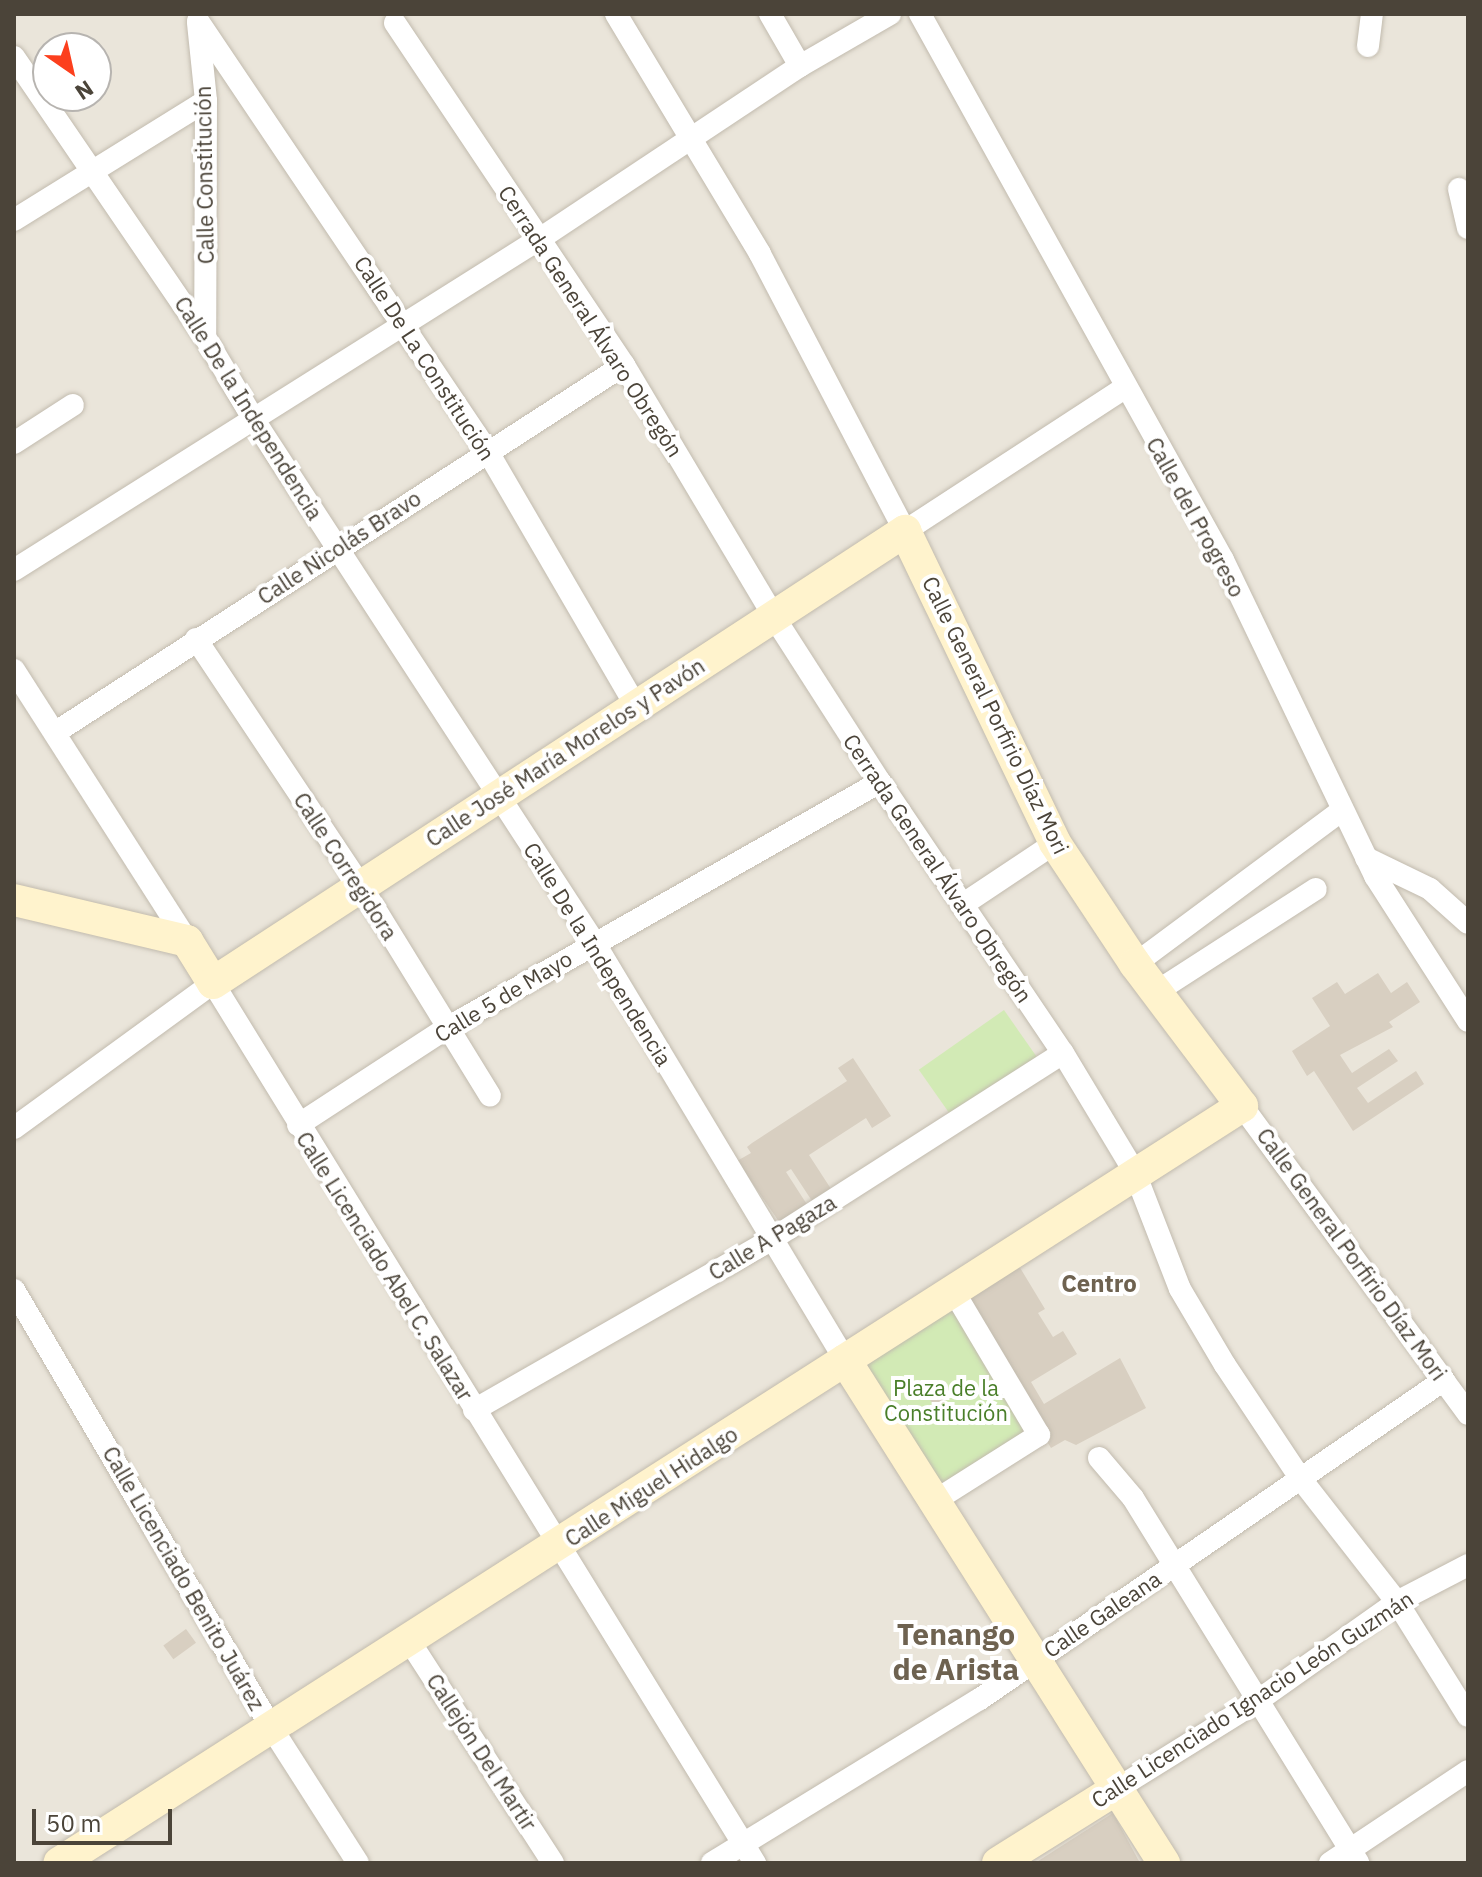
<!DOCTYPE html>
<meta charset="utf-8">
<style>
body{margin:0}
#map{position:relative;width:1482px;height:1877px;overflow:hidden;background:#f6f3ec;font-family:"IBM Plex Sans",sans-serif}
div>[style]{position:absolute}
.residential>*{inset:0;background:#eae5da}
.green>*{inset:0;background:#d2eab5;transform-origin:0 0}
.building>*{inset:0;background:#d8cfc1;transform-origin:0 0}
.round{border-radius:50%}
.roads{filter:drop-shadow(0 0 2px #c2bbae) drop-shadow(0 0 2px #c2bbae)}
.street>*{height:22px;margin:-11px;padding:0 11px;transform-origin:11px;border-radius:11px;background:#fff}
.secondary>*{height:32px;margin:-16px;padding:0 16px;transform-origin:16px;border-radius:16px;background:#fff3cd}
span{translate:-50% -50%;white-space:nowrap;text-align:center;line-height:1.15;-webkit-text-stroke:8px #fff;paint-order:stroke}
.street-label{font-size:22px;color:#4b4439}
.park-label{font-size:22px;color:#4a7f2a}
.neighbourhood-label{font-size:24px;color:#6e6250;font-weight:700}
.district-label{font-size:30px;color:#6e6250;font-weight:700}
.frame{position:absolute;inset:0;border:16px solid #4b4439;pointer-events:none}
.north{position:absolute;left:32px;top:32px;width:80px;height:80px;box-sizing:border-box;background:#fff;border:2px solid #b7b4b0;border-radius:50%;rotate:146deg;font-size:22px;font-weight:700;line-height:32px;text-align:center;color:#4b4439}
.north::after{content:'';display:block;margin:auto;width:28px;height:36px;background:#fc3f1d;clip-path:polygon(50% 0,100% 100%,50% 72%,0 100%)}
.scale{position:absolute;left:32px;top:1809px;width:140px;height:36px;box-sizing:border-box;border:4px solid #4b4439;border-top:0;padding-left:10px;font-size:24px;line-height:28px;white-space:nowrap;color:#4b4439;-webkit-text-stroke:6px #fff;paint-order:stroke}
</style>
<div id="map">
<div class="residential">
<div style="clip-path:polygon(evenodd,14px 14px,1468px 14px,1468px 1863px,14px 1863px,14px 14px,48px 48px,96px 48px,96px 96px,48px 96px,48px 48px)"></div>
</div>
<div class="green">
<div style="left:1004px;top:1010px;width:64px;height:104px;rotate:55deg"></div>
<div style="left:952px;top:1305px;width:153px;height:112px;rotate:58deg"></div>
</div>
<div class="building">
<div style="clip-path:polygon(1378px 973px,1391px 993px,1407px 982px,1420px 1002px,1389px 1022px,1393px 1027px,1340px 1055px,1352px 1073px,1389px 1049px,1398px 1061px,1357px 1088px,1368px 1103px,1416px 1071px,1424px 1084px,1353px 1131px,1314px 1071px,1307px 1076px,1292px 1051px,1330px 1026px,1312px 998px,1337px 982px,1345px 994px)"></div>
<div style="clip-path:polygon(853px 1058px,891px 1116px,872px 1128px,866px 1118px,809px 1155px,833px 1192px,814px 1204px,791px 1169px,786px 1172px,808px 1206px,782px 1226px,737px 1161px,751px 1153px,747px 1147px,752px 1143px,847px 1081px,838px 1068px)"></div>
<div style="clip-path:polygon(1019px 1266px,1045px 1309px,1038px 1313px,1053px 1337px,1063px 1331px,1077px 1354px,1031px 1382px,1044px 1404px,1120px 1358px,1146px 1408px,1076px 1445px,1065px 1440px,1051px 1448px,961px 1301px)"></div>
<div class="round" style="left:929px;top:1387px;width:18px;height:18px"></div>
<div style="left:186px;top:1629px;width:17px;height:28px;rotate:54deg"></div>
<div style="clip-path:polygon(1113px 1813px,1140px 1863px,1035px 1863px)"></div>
</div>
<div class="roads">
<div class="street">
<div style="left:616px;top:14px;width:280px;rotate:59deg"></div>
<div style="left:760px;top:254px;width:313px;rotate:62.4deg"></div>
<div style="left:905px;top:531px;width:262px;rotate:-33.1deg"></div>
<div style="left:770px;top:14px;width:60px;rotate:60deg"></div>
<div style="left:920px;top:14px;width:624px;rotate:60.97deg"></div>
<div style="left:1223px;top:560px;width:351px;rotate:64.3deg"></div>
<div style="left:1375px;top:876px;width:172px;rotate:57.3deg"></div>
<div style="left:198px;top:21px;width:519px;rotate:56.07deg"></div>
<div style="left:488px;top:452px;width:293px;rotate:59.8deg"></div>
<div style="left:198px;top:23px;width:78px;rotate:84.1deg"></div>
<div style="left:206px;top:101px;width:235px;rotate:90.2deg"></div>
<div style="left:395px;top:23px;width:412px;rotate:56.2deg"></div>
<div style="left:624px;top:365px;width:293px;rotate:59.2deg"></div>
<div style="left:774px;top:617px;width:196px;rotate:57.3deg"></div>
<div style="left:880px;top:782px;width:327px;rotate:56deg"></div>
<div style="left:1063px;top:1053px;width:140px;rotate:59deg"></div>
<div style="left:1135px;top:1173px;width:124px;rotate:68.8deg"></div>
<div style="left:1180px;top:1289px;width:88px;rotate:59.4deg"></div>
<div style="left:1225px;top:1365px;width:136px;rotate:56.4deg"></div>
<div style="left:1300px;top:1478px;width:157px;rotate:52deg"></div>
<div style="left:1397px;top:1602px;width:134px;rotate:58.1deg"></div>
<div style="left:1368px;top:46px;width:32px;rotate:-83deg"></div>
<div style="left:14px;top:57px;width:339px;rotate:55.7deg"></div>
<div style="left:205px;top:337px;width:96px;rotate:59.4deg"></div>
<div style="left:254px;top:420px;width:623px;rotate:56.92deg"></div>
<div style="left:594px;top:942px;width:488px;rotate:59deg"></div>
<div style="left:1459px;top:189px;width:40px;rotate:77deg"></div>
<div style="left:14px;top:220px;width:226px;rotate:-31.8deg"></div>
<div style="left:14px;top:443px;width:70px;rotate:-32.8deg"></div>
<div style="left:14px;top:570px;width:623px;rotate:-32.21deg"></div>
<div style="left:541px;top:238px;width:311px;rotate:-33.6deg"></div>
<div style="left:800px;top:66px;width:104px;rotate:-30deg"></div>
<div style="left:196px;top:639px;width:297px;rotate:56.3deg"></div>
<div style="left:361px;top:886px;width:246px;rotate:58.4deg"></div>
<div style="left:14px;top:670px;width:322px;rotate:57.4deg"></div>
<div style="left:56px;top:732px;width:676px;rotate:-32.87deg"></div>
<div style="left:1366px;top:858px;width:71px;rotate:25.8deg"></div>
<div style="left:1430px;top:889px;width:51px;rotate:41.8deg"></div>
<div style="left:962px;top:905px;width:112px;rotate:-33.7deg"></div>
<div style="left:1135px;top:964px;width:257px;rotate:-36.6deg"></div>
<div style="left:1156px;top:992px;width:190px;rotate:-32.8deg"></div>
<div style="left:1242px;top:1106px;width:382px;rotate:53.7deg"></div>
<div style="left:298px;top:1125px;width:178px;rotate:-33.1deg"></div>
<div style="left:447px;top:1028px;width:498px;rotate:-29.6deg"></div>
<div style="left:14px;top:1128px;width:246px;rotate:-36.1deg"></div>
<div style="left:213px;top:983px;width:1034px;rotate:58.37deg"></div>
<div style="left:14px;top:1290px;width:507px;rotate:59.54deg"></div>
<div style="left:271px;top:1727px;width:161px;rotate:57.4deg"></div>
<div style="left:474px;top:1410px;width:344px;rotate:-29.8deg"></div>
<div style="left:772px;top:1239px;width:345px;rotate:-32.6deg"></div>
<div style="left:1099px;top:1458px;width:52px;rotate:49.6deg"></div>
<div style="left:1133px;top:1498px;width:429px;rotate:58.3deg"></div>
<div style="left:936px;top:1500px;width:122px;rotate:-32.3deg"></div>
<div style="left:1039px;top:1435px;width:166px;rotate:-120.7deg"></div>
<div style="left:410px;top:1642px;width:263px;rotate:57.1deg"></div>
<div style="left:1118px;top:1788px;width:163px;rotate:-31.9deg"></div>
<div style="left:1256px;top:1702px;width:173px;rotate:-35.3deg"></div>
<div style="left:1397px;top:1602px;width:80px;rotate:-27.5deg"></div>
<div style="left:712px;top:1863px;width:314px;rotate:-31.5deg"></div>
<div style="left:980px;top:1699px;width:563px;rotate:-34.51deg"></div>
<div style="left:1330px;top:1863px;width:166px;rotate:-33.7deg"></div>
</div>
<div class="secondary">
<div style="left:14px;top:900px;width:178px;rotate:13.3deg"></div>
<div style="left:187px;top:941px;width:49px;rotate:58.2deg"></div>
<div style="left:213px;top:983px;width:827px;rotate:-33.15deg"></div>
<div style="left:905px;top:531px;width:346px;rotate:64.3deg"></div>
<div style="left:1055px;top:843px;width:145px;rotate:56.5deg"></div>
<div style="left:1135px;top:964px;width:178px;rotate:53deg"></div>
<div style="left:1242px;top:1106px;width:1404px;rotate:147.38deg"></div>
<div style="left:845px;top:1360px;width:596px;rotate:57.62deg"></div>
<div style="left:998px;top:1863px;width:142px;rotate:-32deg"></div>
</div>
</div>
<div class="street-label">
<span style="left:204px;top:175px;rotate:-91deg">Calle Constitución</span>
<span style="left:591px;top:321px;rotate:57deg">Cerrada General Álvaro Obregón</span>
<span style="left:425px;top:358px;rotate:57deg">Calle De La Constitución</span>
<span style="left:249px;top:408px;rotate:58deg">Calle De la Independencia</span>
<span style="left:1196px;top:517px;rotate:61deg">Calle del Progreso</span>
<span style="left:339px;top:547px;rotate:-33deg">Calle Nicolás Bravo</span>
<span style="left:996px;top:715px;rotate:64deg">Calle General Porfirio Díaz Mori</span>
<span style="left:565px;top:752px;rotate:-33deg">Calle José María Morelos y Pavón</span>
<span style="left:346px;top:866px;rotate:57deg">Calle Corregidora</span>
<span style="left:938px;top:868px;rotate:56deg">Cerrada General Álvaro Obregón</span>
<span style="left:598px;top:954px;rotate:58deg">Calle De la Independencia</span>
<span style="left:503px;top:996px;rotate:-31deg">Calle 5 de Mayo</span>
<span style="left:772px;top:1237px;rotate:-31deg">Calle A Pagaza</span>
<span style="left:1352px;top:1254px;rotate:54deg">Calle General Porfirio Díaz Mori</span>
<span style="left:385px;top:1266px;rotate:58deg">Calle Licenciado Abel C. Salazar</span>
<span style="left:651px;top:1486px;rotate:-33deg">Calle Miguel Hidalgo</span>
<span style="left:184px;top:1578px;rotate:60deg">Calle Licenciado Benito Juárez</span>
<span style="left:1102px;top:1614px;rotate:-34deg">Calle Galeana</span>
<span style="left:1252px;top:1699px;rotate:-33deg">Calle Licenciado Ignacio León Guzmán</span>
<span style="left:482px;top:1752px;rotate:57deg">Callejón Del Martir</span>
</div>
<div class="park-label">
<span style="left:946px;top:1400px">Plaza de la<br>Constitución</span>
</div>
<div class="neighbourhood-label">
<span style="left:1099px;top:1284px">Centro</span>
</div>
<div class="district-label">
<span style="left:956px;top:1651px">Tenango<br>de Arista</span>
</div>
<div class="frame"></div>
<div class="north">N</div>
<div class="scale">50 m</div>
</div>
